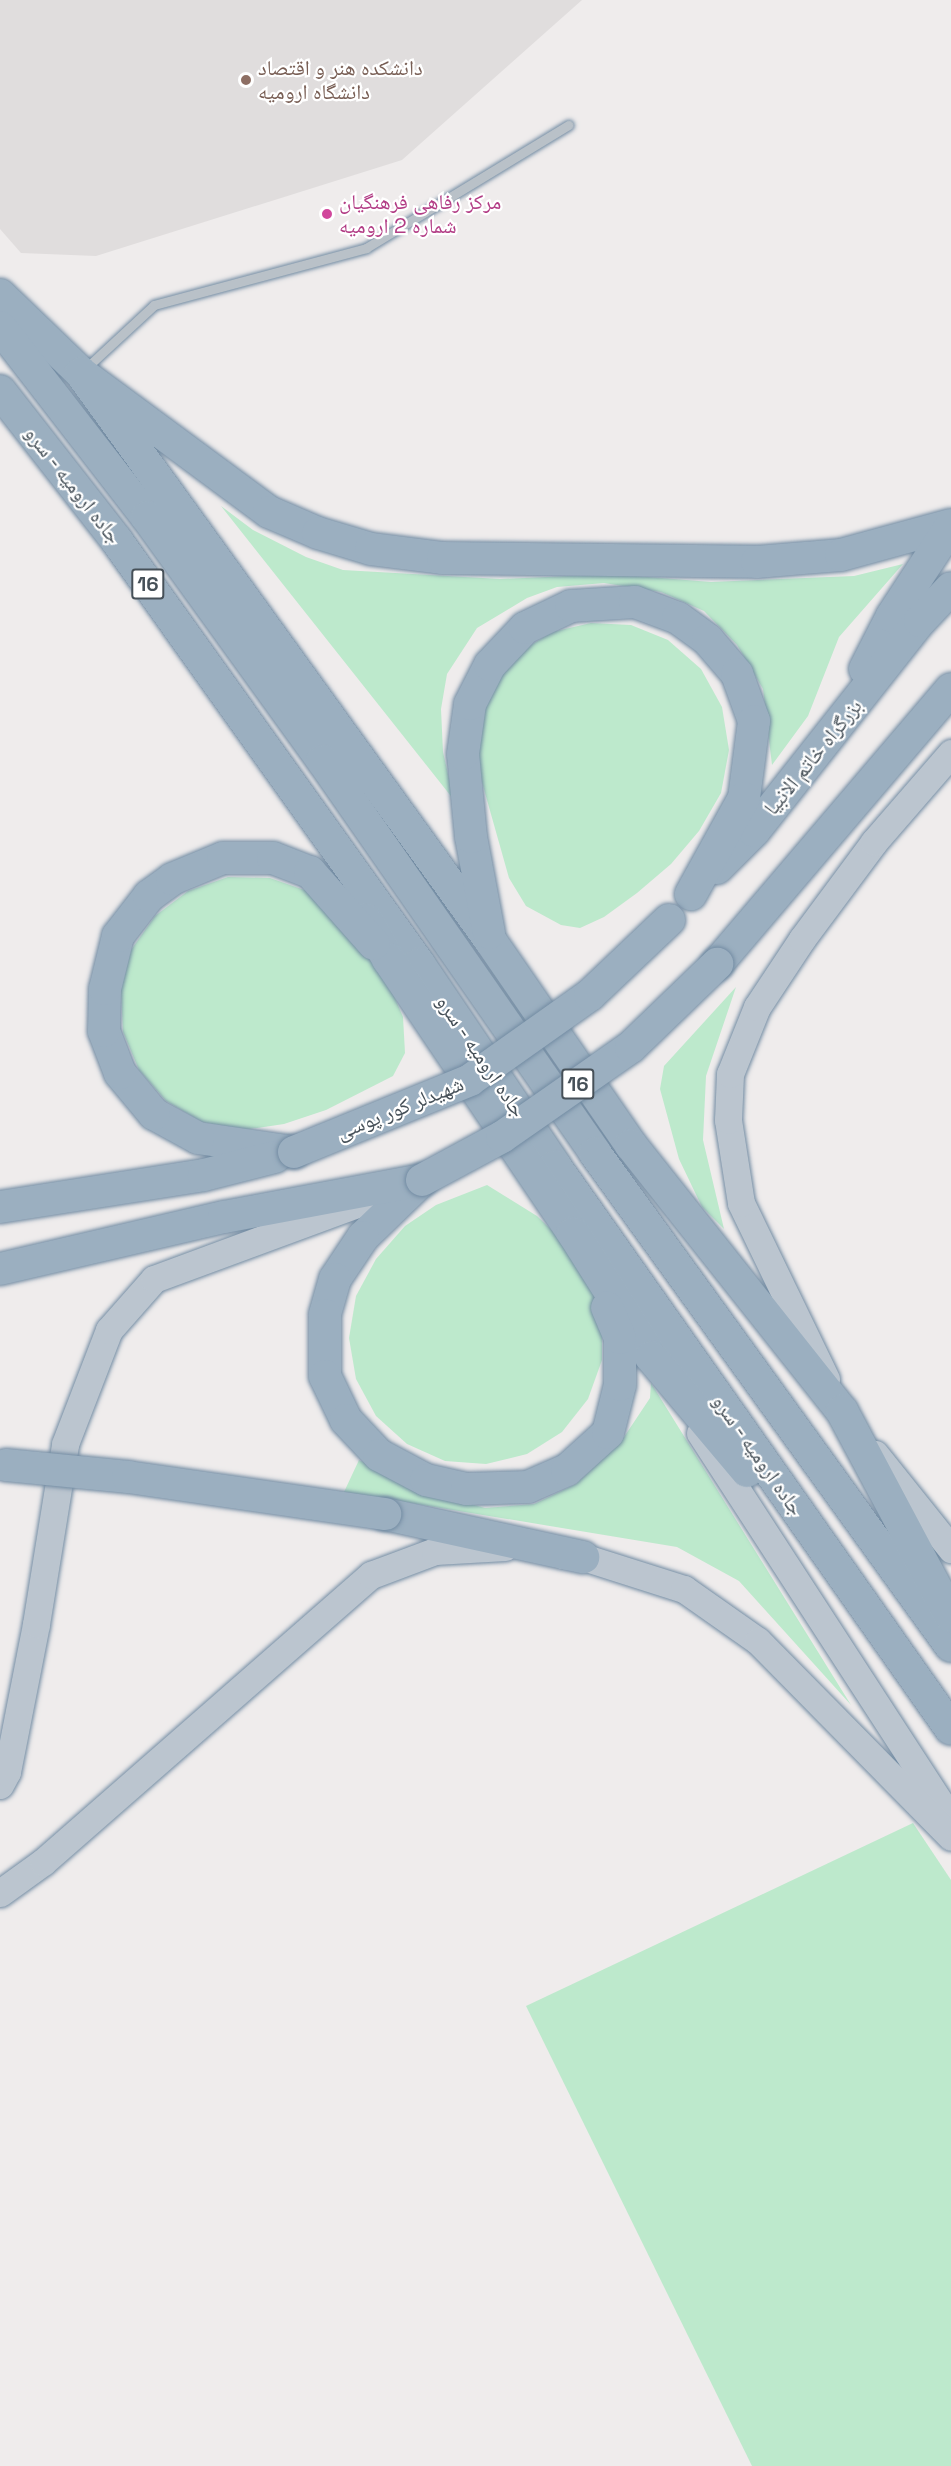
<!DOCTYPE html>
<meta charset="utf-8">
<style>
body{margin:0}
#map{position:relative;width:951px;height:2466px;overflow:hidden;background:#efecec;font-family:"Space Grotesk","Noto Naskh Arabic",sans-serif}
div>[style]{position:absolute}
.education>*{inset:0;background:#e0dddd}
.green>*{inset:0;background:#bde9cc}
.roads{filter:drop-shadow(0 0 2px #738ca3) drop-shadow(0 0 2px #738ca3)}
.service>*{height:9px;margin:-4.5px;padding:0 4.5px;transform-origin:4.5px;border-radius:4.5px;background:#b9c1c8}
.secondary>*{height:27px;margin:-13.5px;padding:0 13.5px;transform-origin:13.5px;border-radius:13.5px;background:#bbc5cf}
.trunk>*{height:32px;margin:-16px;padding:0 16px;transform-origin:16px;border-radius:16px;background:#9bafc0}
.bridges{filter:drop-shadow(0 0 2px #738ca3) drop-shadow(0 0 2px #738ca3)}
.trunk-bridge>*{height:32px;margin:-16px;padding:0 16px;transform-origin:16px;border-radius:16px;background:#9bafc0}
.dots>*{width:16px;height:16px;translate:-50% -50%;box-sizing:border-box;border:3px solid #fff;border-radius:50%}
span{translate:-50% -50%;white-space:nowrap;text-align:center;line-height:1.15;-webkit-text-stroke:4.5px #fff;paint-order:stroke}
.shield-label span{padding:2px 4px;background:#fff;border:2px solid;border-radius:4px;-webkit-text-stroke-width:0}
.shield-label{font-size:20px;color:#465058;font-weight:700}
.education-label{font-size:21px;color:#785e54}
.left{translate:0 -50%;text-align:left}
.hotel-label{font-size:21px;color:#b23c85}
.street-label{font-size:21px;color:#465058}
</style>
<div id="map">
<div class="education">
<div style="clip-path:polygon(0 0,582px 0,402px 160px,96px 256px,21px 253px,0 229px)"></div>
</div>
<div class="green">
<div style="clip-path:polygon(221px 506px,253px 530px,306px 557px,343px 570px,500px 579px,611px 574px,711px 582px,854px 576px,903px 564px,839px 637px,808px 716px,772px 765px,763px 689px,737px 645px,704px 611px,661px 592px,604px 583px,557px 587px,527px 598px,477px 628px,447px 674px,441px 709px,443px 752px,454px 800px)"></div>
<div style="clip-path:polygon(591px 623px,631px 625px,668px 640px,701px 669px,722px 707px,729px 750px,721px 793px,699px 831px,671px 864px,637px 893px,604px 917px,580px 928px,561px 925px,526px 906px,509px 878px,476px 761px,478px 721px,493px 684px,518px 653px,552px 632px)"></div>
<div style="clip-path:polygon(228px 877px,270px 878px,310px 892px,343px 919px,389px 984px,403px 1017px,405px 1053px,393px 1076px,326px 1110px,284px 1124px,243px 1130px,202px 1122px,166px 1101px,139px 1070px,123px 1032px,121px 990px,131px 950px,155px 916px,188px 891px)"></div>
<div style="clip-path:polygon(736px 987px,706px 1076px,703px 1140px,724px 1229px,702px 1207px,679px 1159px,660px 1089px,664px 1066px)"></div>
<div style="clip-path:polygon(487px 1185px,537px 1216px,562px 1240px,590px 1279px,602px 1319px,602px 1360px,588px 1399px,562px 1432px,527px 1454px,486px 1464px,445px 1461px,407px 1444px,376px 1416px,356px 1379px,349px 1338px,356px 1296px,376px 1259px,405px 1226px,436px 1205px)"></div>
<div style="clip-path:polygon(651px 1383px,851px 1705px,739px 1581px,677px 1547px,344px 1492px,359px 1460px,422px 1490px,485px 1508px,534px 1504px,576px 1484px,620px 1443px,650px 1398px)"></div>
<div style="clip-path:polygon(913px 1823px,951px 1880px,951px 2466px,752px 2466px,526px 2006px)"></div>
</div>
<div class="roads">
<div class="service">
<div style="left:85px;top:369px;width:94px;rotate:-42.8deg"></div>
<div style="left:154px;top:305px;width:220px;rotate:-15deg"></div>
<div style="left:366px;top:248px;width:237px;rotate:-31.3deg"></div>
</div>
<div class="secondary">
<div style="left:826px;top:1379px;width:195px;rotate:-115.8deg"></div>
<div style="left:741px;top:1203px;width:84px;rotate:-98.9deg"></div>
<div style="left:728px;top:1120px;width:46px;rotate:-87.5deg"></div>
<div style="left:730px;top:1074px;width:72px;rotate:-68.1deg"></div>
<div style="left:757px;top:1007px;width:82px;rotate:-56.5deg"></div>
<div style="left:802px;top:939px;width:121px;rotate:-53.4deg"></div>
<div style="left:874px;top:842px;width:118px;rotate:-49.1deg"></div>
<div style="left:700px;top:1433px;width:461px;rotate:57deg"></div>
<div style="left:875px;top:1454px;width:122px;rotate:51.3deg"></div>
<div style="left:563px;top:1555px;width:20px;rotate:6deg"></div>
<div style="left:583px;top:1557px;width:106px;rotate:17.6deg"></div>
<div style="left:684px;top:1589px;width:90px;rotate:35.1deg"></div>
<div style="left:758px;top:1641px;width:275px;rotate:45.4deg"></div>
<div style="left:0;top:1785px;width:15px;rotate:-62deg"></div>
<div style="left:7px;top:1772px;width:151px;rotate:-78.9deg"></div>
<div style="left:36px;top:1624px;width:182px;rotate:-80.8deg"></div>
<div style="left:65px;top:1444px;width:122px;rotate:-68.9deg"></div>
<div style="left:109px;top:1330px;width:68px;rotate:-48.6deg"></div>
<div style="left:154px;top:1279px;width:228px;rotate:-20.3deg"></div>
<div style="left:0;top:1893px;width:53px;rotate:-35.8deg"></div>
<div style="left:43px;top:1862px;width:436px;rotate:-41.2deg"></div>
<div style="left:371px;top:1575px;width:68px;rotate:-20.6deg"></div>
<div style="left:435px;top:1551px;width:70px;rotate:-3.3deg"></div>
</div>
<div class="trunk">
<div style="left:0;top:295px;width:112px;rotate:43.9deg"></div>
<div style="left:81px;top:373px;width:234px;rotate:36.5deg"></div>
<div style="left:269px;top:512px;width:53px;rotate:23.2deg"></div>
<div style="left:318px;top:533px;width:55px;rotate:16.8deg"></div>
<div style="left:371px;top:549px;width:73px;rotate:7.1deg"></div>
<div style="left:443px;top:558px;width:314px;rotate:0.7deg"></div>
<div style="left:757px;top:562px;width:84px;rotate:-4.8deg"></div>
<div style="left:841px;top:555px;width:114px;rotate:-15.3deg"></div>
<div style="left:0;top:327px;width:240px;rotate:52.3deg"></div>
<div style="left:147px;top:517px;width:301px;rotate:54.2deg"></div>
<div style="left:323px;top:761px;width:477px;rotate:55.2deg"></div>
<div style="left:595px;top:1153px;width:608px;rotate:54.17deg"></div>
<div style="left:81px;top:373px;width:699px;rotate:54.2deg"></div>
<div style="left:490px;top:940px;width:249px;rotate:55.5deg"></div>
<div style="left:631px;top:1145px;width:340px;rotate:51.6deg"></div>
<div style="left:842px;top:1411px;width:232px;rotate:62deg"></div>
<div style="left:0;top:391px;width:190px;rotate:52deg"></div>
<div style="left:117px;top:541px;width:520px;rotate:54.48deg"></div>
<div style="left:419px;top:964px;width:244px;rotate:56deg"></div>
<div style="left:555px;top:1166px;width:688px;rotate:54.88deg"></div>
<div style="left:865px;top:669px;width:59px;rotate:-63deg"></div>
<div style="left:892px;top:616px;width:108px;rotate:-56.8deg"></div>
<div style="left:717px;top:868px;width:52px;rotate:-45deg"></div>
<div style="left:754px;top:831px;width:268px;rotate:-51.7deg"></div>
<div style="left:920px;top:621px;width:45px;rotate:-46.8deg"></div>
<div style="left:366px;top:920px;width:45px;rotate:60.6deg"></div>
<div style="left:388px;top:959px;width:331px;rotate:56deg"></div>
<div style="left:573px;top:1233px;width:146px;rotate:57.8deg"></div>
<div style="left:651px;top:1357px;width:149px;rotate:49.9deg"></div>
<div style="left:489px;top:933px;width:98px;rotate:-100.6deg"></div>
<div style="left:471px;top:837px;width:83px;rotate:-95.5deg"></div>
<div style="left:463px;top:754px;width:50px;rotate:-82deg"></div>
<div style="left:470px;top:704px;width:44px;rotate:-62.9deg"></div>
<div style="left:490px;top:665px;width:51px;rotate:-46.6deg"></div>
<div style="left:525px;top:628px;width:51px;rotate:-25.6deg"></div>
<div style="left:571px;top:606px;width:64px;rotate:-3.6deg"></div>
<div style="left:635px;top:602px;width:46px;rotate:20.4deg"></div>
<div style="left:678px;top:618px;width:37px;rotate:36deg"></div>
<div style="left:708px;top:640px;width:45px;rotate:49.5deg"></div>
<div style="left:737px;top:674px;width:50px;rotate:70.1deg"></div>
<div style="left:754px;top:721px;width:78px;rotate:97.4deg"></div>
<div style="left:744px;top:798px;width:110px;rotate:118.9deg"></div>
<div style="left:717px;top:964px;width:361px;rotate:-49.6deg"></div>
<div style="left:294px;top:1152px;width:97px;rotate:-171.7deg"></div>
<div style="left:198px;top:1138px;width:50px;rotate:-151.4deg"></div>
<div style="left:154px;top:1114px;width:53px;rotate:-129.7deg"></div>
<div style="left:120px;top:1073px;width:45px;rotate:-110.9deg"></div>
<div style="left:104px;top:1031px;width:42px;rotate:-88.6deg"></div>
<div style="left:105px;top:989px;width:55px;rotate:-76.2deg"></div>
<div style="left:118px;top:936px;width:51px;rotate:-52.2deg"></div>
<div style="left:149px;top:896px;width:29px;rotate:-36deg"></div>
<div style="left:172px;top:879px;width:55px;rotate:-22.4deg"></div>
<div style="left:223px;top:858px;width:50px"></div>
<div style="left:273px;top:858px;width:40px;rotate:21deg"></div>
<div style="left:310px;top:872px;width:96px;rotate:48.4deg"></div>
<div style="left:422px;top:1180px;width:82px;rotate:136deg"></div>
<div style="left:363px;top:1237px;width:50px;rotate:123.7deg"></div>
<div style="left:335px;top:1279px;width:37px;rotate:106deg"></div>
<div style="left:325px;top:1315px;width:61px;rotate:90deg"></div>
<div style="left:325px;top:1376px;width:49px;rotate:64.5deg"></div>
<div style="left:346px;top:1420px;width:48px;rotate:46.7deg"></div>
<div style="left:379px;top:1455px;width:53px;rotate:28deg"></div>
<div style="left:426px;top:1480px;width:42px;rotate:12.4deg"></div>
<div style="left:467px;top:1489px;width:61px;rotate:-1.9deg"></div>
<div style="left:528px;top:1487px;width:43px;rotate:-23.6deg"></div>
<div style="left:567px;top:1470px;width:55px;rotate:-42.1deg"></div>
<div style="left:608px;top:1433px;width:49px;rotate:-76deg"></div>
<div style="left:620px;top:1385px;width:47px;rotate:-90deg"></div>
<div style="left:620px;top:1338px;width:33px;rotate:-113deg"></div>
<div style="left:0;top:1207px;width:206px;rotate:-8.9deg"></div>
<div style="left:204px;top:1175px;width:73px;rotate:-14.2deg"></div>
<div style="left:0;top:1269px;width:230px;rotate:-13.1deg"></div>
<div style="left:224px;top:1217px;width:201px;rotate:-10.6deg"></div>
<div style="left:385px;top:1514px;width:203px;rotate:12.3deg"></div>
</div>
</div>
<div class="bridges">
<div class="trunk-bridge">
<div style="left:294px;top:1152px;width:190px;rotate:-22.2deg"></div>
<div style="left:470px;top:1080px;width:147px;rotate:-35.3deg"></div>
<div style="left:590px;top:995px;width:109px;rotate:-43.5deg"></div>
<div style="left:422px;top:1180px;width:91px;rotate:-28.3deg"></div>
<div style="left:502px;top:1137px;width:157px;rotate:-34.9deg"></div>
<div style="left:631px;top:1047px;width:120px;rotate:-44deg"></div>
<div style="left:6px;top:1465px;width:123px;rotate:5.6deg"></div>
<div style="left:128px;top:1477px;width:260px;rotate:8.2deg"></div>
</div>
</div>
<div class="dots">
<div style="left:246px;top:80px;background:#8d6e63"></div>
<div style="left:327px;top:214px;background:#d1479c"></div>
</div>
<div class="shield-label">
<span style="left:148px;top:584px">16</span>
<span style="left:578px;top:1084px">16</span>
</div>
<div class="education-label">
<span class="left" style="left:258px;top:80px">دانشکده هنر و اقتصاد<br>دانشگاه ارومیه</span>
</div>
<div class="hotel-label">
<span class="left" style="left:339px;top:214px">مرکز رفاهی فرهنگیان<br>شماره 2 ارومیه</span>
</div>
<div class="street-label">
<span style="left:73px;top:485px;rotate:52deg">جاده ارومیه - سرو</span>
<span style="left:813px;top:757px;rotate:-51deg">بزرگراه خاتم الانبیا</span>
<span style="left:481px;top:1056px;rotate:56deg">جاده ارومیه - سرو</span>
<span style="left:400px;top:1108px;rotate:-22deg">شهیدلر کور پوسی</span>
<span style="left:758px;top:1455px;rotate:55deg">جاده ارومیه - سرو</span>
</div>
</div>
